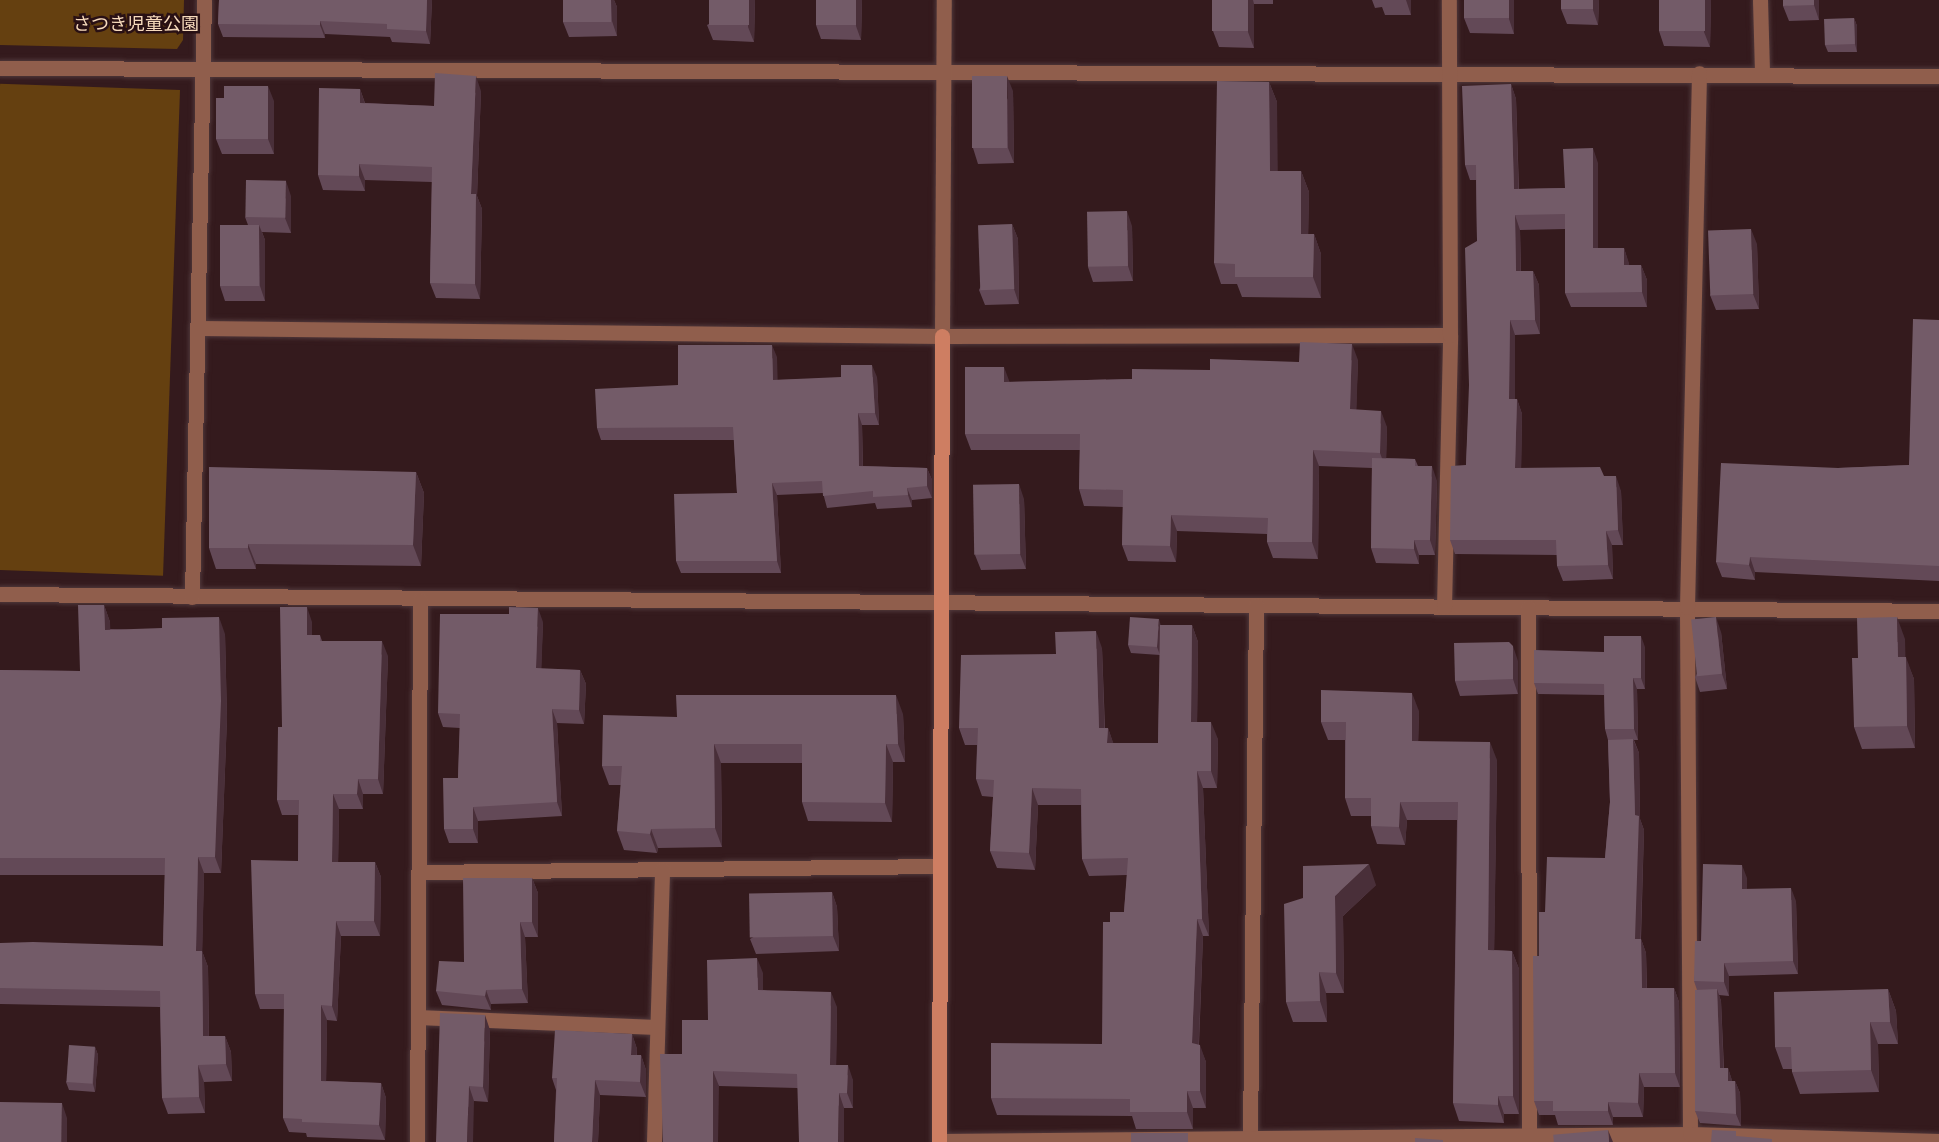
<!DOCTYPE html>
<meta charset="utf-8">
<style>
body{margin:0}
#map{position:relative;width:1939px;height:1142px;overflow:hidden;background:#341a1d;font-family:Raleway,"Noto Sans JP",sans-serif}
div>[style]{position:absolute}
.green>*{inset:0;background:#654010;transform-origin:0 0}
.roads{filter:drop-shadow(0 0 2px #50383b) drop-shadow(0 0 2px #50383b)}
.street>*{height:15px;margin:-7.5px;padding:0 7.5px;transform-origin:7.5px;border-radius:7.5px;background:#905e4c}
.secondary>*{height:15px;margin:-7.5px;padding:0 7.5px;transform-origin:7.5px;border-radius:7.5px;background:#ce7e62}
.wall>*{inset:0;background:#634957}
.shaded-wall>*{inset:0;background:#492f39}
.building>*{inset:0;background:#735b68;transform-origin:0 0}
span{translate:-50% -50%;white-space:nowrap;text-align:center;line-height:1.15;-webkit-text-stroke:5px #291014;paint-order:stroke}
.park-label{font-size:18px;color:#f7dabc}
</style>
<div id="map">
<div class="green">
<div style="clip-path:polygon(0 0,184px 0,183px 40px,177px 49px,0 45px)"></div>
<div style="left:180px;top:90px;width:486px;height:180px;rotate:92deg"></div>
</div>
<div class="roads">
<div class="street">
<div style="left:1760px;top:0;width:73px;rotate:88.4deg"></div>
<div style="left:0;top:68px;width:1939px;rotate:0.24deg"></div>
<div style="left:200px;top:328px;width:742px;rotate:0.62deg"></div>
<div style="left:942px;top:336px;width:508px;rotate:-0.11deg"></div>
<div style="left:942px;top:336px;width:336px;rotate:-89.7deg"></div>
<div style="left:0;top:594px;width:1939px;rotate:0.5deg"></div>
<div style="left:192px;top:597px;width:597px;rotate:-88.85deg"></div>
<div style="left:1444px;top:607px;width:272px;rotate:-88.7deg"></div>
<div style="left:1450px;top:335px;width:335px;rotate:-90.2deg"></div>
<div style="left:1528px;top:607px;width:528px;rotate:89.89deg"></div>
<div style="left:421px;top:872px;width:517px;rotate:-0.66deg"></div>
<div style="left:419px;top:1017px;width:236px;rotate:2.4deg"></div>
<div style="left:1690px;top:1134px;width:527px;rotate:-90.33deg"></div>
<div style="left:1687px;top:607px;width:534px;rotate:-88.71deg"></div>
<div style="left:1250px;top:1136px;width:531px;rotate:-89.35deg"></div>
<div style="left:939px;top:1141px;width:751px;rotate:-0.53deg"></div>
<div style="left:1690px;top:1134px;width:249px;rotate:1.6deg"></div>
<div style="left:417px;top:1142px;width:542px;rotate:-89.68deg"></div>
<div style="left:654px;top:1142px;width:273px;rotate:-88.3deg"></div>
</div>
<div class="secondary">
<div style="left:939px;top:1142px;width:806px;rotate:-89.79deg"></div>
</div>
</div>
<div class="wall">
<div style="clip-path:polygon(219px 0,432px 0,430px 44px,392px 42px,390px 37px,325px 34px,325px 38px,223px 37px,218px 24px)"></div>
<div style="clip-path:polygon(563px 0,614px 0,617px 7px,617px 36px,569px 37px,563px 22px)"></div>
<div style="clip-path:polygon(755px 0,754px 42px,713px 40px,707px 25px)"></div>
<div style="clip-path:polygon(816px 0,862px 0,861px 40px,821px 39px,816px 25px)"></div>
<div style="clip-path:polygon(1212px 0,1273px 0,1273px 4px,1254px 4px,1254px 48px,1219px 47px,1213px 31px)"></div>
<div style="clip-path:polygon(1372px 0,1411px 0,1411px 15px,1385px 15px,1382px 7px,1375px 8px)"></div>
<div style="clip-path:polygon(1464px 0,1514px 0,1514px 34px,1470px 33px,1464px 18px)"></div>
<div style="clip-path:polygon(1561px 0,1599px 0,1598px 25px,1567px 24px,1561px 9px)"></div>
<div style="clip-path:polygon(1659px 0,1711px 0,1710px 47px,1664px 46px,1659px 31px)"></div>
<div style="clip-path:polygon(1819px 0,1819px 20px,1789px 21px,1783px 6px)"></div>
<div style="clip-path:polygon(1854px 18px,1857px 26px,1857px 52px,1828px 52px,1825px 45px)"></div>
<div style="clip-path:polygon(1269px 82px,1277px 102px,1277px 171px,1301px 171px,1309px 192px,1308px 234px,1314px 234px,1321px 254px,1321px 298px,1242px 297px,1237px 284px,1221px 284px,1214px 263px)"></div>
<div style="clip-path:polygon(1511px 84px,1516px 99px,1519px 189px,1565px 188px,1598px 163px,1598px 248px,1624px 248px,1629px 265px,1641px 265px,1647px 280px,1647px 307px,1571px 307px,1565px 293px,1565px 229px,1520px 230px,1521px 271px,1533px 271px,1539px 285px,1540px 334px,1515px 335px,1515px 399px,1517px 399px,1522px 414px,1521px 468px,1604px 476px,1621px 491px,1623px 545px,1612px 545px,1613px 579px,1563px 581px,1557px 566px,1557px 555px,1455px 554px,1450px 540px,1466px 465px,1477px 241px,1476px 180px,1470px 180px,1465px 165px)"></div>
<div style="clip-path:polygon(360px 89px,365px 103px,434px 106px,481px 91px,477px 196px,482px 209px,480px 299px,436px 298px,430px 283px,432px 182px,365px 180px,365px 191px,323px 190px,318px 175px)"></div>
<div style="clip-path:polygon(1013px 91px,1014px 163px,978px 164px,973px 148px)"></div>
<div style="clip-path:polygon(274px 101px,274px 154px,222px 154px,216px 139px)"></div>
<div style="clip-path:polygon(291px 196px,291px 233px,262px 232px,265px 240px,265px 301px,225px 301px,220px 286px,248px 225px,245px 217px)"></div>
<div style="clip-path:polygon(1012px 224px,1018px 239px,1019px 304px,985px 305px,979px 290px)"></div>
<div style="clip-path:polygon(1132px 226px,1133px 281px,1093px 282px,1088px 267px)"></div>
<div style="clip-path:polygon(1757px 244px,1759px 309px,1716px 310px,1710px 295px)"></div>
<div style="clip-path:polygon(1939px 320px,1939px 581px,1755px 572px,1755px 580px,1722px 577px,1716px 562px,1838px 468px,1909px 465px)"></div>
<div style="clip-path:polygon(777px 357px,777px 380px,877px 377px,879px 425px,862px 425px,863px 466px,927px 468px,932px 480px,932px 498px,912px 500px,912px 507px,877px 509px,875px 503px,827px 508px,823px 493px,777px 495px,781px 573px,681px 573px,676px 561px,737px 493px,734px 440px,601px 440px,597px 428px,678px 385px)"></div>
<div style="clip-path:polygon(1358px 360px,1356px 410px,1387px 427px,1386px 458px,1415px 459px,1418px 466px,1437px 481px,1435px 555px,1419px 555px,1419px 564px,1376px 563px,1371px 548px,1372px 468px,1319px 466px,1318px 559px,1273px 558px,1267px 542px,1267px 534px,1177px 531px,1176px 562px,1128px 561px,1122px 545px,1123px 507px,1084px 506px,1079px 489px,1080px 450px,971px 450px,965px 434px,1009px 382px,1132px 379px,1299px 362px)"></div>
<div style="clip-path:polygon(416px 472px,424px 493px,421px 566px,256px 564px,256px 569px,216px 569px,209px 548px)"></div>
<div style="clip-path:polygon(1024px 499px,1026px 569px,981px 570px,975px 555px)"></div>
<div style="clip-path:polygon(104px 605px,110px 622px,110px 629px,225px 634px,227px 718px,221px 873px,204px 873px,202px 951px,208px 967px,209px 1036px,225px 1036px,231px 1052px,232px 1081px,204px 1082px,205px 1113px,168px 1114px,162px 1098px,160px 1007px,0 1004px,0 943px,163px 946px,165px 875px,0 875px,0 670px,80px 671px)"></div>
<div style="clip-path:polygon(312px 622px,312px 635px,320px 635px,322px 641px,388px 656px,383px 794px,363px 794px,363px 809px,339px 809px,338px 862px,375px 862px,381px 877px,380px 936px,341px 936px,337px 1021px,327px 1020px,326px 1081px,381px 1083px,386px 1098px,385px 1140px,307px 1137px,306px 1133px,289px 1132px,283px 1118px,284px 1009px,260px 1009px,255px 994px,298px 861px,298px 815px,282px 815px,277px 800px,282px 727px)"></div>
<div style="clip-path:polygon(543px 622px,541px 669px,580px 670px,586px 684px,584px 724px,557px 723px,562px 816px,478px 821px,478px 843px,449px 843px,444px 829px,458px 778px,460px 728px,443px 727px,438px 713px)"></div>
<div style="clip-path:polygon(1161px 625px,1192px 625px,1198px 642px,1197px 722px,1218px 739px,1217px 788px,1203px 788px,1209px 936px,1203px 936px,1199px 1045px,1206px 1062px,1206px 1108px,1193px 1108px,1193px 1129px,1136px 1129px,1132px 1116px,997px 1115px,991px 1098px,1102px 1044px,1110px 922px,1124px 912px,1127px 875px,1089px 876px,1082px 859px,1081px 805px,1038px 805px,1035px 870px,997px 868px,990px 851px,993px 797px,982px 796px,976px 779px,977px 745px,965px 745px,959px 728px,1056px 654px,1102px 648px,1105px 728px,1108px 728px,1113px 743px,1158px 743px,1160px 655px,1131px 653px,1128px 645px)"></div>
<div style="clip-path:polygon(1721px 632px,1727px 689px,1700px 692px,1695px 677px)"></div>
<div style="clip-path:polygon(1905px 639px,1905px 657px,1914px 679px,1915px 748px,1862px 749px,1854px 727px,1858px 658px)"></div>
<div style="clip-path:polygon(1645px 647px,1645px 689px,1637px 689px,1638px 740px,1634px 740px,1639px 753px,1640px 819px,1644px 830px,1641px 939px,1646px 953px,1647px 988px,1674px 988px,1679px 1002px,1680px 1087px,1644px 1087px,1643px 1117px,1613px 1117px,1613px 1125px,1558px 1125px,1555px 1115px,1539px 1115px,1534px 1101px,1539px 956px,1545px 912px,1605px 858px,1610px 802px,1608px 740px,1605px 729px,1604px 695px,1538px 694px,1534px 683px,1604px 652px)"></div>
<div style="clip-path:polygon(1518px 661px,1518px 694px,1460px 696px,1455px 681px)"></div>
<div style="clip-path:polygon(1419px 711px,1418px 741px,1497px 760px,1494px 950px,1512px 951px,1519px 969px,1519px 1114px,1504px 1114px,1504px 1123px,1459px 1121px,1453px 1103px,1457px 820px,1407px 820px,1405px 845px,1377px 844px,1371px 826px,1371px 816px,1351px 816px,1345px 798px,1345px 740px,1328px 740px,1321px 722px)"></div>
<div style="clip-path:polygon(903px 714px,905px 762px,893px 762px,892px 822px,808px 821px,802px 802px,802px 763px,721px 763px,722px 847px,658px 848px,657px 853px,624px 850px,617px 831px,621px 785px,609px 785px,602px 766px,677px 717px)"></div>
<div style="clip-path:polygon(532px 878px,538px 893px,538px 937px,525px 937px,528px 1003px,491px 1004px,491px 1010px,442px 1005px,436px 991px,464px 962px)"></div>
<div style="clip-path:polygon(1747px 878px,1747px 889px,1796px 901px,1798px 974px,1729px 976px,1729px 996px,1719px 995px,1721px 1001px,1724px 1068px,1728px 1068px,1732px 1081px,1735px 1081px,1740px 1093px,1741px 1126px,1700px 1123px,1695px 1111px,1697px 990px,1694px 981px,1701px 941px)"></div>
<div style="clip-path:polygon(1376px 885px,1343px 916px,1344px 993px,1326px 993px,1327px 1022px,1293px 1022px,1286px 1002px,1303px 898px)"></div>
<div style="clip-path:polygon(832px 892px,837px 907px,839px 951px,756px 954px,750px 939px)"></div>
<div style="clip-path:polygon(763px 973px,763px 990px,837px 1007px,836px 1065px,853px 1080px,853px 1108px,844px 1108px,797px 1088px,719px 1086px,682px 1054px,708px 1020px)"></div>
<div style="clip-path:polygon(1888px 989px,1896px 1011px,1898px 1044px,1878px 1044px,1879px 1092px,1800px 1094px,1792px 1072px,1792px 1069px,1783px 1069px,1775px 1047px)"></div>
<div style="clip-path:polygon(490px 1030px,488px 1102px,474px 1101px,436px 1142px)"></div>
<div style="clip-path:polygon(632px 1034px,637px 1049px,637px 1055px,641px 1055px,646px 1070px,646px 1097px,600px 1095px,598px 1142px,554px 1142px,556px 1090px,552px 1078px)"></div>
<div style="clip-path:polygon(95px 1047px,98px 1055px,95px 1092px,69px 1090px,66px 1082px)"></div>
</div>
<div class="shaded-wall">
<div style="clip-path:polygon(427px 0,432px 0,430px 44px,426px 31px)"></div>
<div style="clip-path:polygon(611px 0,614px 0,617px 7px,617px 36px,612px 21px)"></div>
<div style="clip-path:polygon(749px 0,755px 0,754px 42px,748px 27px)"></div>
<div style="clip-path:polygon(856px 0,862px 0,861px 40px,856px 26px)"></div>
<div style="clip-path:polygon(1248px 0,1253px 0,1254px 4px,1254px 48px,1248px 32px)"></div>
<div style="clip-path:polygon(1406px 0,1411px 0,1411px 15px)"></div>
<div style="clip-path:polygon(1509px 0,1514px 0,1514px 34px,1509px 19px)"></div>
<div style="clip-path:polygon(1593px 0,1599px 0,1598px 25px,1593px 10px)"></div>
<div style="clip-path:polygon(1705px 0,1711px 0,1710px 47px,1704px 32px)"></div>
<div style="clip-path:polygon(1814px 0,1819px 0,1819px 20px,1814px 5px)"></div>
<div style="clip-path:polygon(1854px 18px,1857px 26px,1857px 52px,1855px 44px)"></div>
<div style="clip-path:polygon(320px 21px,325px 34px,325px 38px,320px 25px)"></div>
<div style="clip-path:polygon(476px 76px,481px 91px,477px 196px,482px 209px,480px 299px,475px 284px,471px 194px)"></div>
<div style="clip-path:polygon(1007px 76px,1013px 91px,1014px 163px,1008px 148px)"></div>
<div style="clip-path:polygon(1269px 82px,1277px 102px,1278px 191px,1270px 171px)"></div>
<div style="clip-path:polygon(1511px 84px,1516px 99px,1519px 204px,1514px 189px)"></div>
<div style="clip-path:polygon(268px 86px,274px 101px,274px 154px,268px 139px)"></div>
<div style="clip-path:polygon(360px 89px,365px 104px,360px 103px)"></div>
<div style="clip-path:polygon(1593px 148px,1598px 163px,1598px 263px,1593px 248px)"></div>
<div style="clip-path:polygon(359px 164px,365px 180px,365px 191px,359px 176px)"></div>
<div style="clip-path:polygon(1301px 171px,1309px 192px,1308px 254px,1301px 234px)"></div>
<div style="clip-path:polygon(286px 181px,291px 196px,291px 233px,285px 218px)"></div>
<div style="clip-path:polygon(1127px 211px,1132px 226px,1133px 281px,1128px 266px)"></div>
<div style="clip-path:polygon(1515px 215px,1520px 230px,1521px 286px,1516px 271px)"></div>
<div style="clip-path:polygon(1012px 224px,1018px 239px,1019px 304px,1014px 289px)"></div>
<div style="clip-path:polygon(259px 225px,265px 240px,265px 301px,260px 286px)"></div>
<div style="clip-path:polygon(1751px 229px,1757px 244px,1759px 309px,1753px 294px)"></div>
<div style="clip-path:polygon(1314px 234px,1321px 254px,1321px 298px,1313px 277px)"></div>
<div style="clip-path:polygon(1624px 248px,1629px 263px,1630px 280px,1624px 265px)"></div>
<div style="clip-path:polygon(1641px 265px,1647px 280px,1647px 307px,1642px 292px)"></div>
<div style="clip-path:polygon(1533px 271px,1539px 285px,1540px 334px,1535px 320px)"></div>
<div style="clip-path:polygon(1510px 320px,1515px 335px,1515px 414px,1509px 399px)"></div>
<div style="clip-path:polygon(1352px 344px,1358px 360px,1356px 426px,1350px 409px)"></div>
<div style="clip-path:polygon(772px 345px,777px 357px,778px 392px,773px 380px)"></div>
<div style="clip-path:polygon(872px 365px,877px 377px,879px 425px,875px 413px)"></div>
<div style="clip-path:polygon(1004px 367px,1010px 383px,1004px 382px)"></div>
<div style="clip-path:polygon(1517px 399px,1522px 414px,1521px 483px,1515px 468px)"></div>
<div style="clip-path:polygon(1381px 411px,1387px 427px,1386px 469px,1380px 453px)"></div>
<div style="clip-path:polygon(858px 413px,862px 425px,863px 478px,859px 466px)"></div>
<div style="clip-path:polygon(1313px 450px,1319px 466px,1318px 559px,1312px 542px)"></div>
<div style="clip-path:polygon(1432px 466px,1437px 481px,1435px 555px,1430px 540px)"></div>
<div style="clip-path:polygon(927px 468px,932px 480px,932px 498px,927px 486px)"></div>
<div style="clip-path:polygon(416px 472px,424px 493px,421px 566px,413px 545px)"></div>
<div style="clip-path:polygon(1616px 476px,1621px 491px,1623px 545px,1618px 530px)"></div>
<div style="clip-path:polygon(772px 483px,777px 495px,781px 573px,777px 561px)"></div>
<div style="clip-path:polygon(1019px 484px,1024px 499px,1026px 569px,1020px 554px)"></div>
<div style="clip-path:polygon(907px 488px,912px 500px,912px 507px,908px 495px)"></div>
<div style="clip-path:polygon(1171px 515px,1177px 531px,1176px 562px,1170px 546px)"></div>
<div style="clip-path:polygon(1606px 531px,1612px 545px,1613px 579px,1608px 565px)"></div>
<div style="clip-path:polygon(1414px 540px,1419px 555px,1419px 564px,1414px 549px)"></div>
<div style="clip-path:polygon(248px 544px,256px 564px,256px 569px,248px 548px)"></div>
<div style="clip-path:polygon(1750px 557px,1755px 572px,1755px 580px,1749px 565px)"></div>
<div style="clip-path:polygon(104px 605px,110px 622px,111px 646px,105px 630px)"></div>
<div style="clip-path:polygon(307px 607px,312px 622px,312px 650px,307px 635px)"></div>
<div style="clip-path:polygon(538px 608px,543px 622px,541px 682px,536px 668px)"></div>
<div style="clip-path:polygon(219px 617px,225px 634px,227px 718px,221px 873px,215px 857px)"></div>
<div style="clip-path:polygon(1716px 617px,1721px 632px,1727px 689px,1722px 674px)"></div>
<div style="clip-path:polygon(1897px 617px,1905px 639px,1906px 679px,1898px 657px)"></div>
<div style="clip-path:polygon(1159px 619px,1161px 626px,1160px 655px,1157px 647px)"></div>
<div style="clip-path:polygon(1192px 625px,1198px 642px,1197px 739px,1191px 722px)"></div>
<div style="clip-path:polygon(1096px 631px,1102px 648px,1105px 745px,1099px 728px)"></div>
<div style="clip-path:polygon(1641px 636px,1645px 647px,1645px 689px,1641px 678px)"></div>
<div style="clip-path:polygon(382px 641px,388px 656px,383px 794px,378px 779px)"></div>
<div style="clip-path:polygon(1513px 646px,1518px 661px,1518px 694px,1513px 679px)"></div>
<div style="clip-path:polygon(1906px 657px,1914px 679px,1915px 748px,1907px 726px)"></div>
<div style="clip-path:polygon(580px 670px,586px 684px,584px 724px,579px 710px)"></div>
<div style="clip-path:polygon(1633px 678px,1637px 689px,1638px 740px,1634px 729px)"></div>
<div style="clip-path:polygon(1412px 693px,1419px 711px,1418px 759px,1412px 741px)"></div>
<div style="clip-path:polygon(896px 695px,903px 714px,905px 762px,898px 744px)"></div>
<div style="clip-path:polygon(552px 709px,557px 723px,562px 816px,557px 802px)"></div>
<div style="clip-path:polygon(1211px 722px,1218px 739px,1217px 788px,1211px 771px)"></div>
<div style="clip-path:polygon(1108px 728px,1114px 745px,1107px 743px)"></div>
<div style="clip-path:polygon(1633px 739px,1639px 753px,1640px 819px,1644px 830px,1640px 954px,1635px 939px,1635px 815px)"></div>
<div style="clip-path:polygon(1490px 742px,1497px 760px,1494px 968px,1488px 950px)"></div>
<div style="clip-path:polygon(714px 744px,721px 763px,722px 847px,715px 828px)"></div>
<div style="clip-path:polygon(886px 744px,893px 762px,892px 822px,885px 803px)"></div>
<div style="clip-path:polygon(1197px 771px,1203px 788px,1209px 936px,1202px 919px)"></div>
<div style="clip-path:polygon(358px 779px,363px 794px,363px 809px,357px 794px)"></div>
<div style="clip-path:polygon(1032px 788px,1038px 805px,1035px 870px,1029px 853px)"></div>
<div style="clip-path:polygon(333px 794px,339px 809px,338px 877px,332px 862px)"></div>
<div style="clip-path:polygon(1400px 802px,1407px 820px,1405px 845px,1399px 827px)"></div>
<div style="clip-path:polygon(473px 807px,478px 821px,478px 843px,473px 829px)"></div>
<div style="clip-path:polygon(651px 829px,658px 848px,657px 853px,650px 834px)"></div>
<div style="clip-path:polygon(198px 857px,204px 873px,202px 967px,196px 951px)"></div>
<div style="clip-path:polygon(375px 862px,381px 877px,380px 936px,374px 921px)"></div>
<div style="clip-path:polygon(1369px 864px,1376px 885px,1343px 916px,1344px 993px,1336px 973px,1335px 896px)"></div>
<div style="clip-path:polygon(1742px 865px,1747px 878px,1747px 903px,1742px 889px)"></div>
<div style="clip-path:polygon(532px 878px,538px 893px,538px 937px,532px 922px)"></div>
<div style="clip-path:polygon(1791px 888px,1796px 901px,1798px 974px,1793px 961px)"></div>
<div style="clip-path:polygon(832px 892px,837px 907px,839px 951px,833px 936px)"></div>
<div style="clip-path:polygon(1197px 919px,1203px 936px,1198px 1060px,1192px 1043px)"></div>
<div style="clip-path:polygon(336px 921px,341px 936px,337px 1021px,332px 1006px)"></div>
<div style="clip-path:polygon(520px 922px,525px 937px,528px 1003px,522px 989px)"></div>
<div style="clip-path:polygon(1641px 939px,1646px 953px,1647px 1002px,1642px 988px)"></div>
<div style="clip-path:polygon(202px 951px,208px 967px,209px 1053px,203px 1036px)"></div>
<div style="clip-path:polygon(1512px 951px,1519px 969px,1519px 1114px,1513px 1096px)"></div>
<div style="clip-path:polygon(757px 958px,763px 973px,763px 1005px,758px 990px)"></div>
<div style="clip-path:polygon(1724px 963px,1729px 976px,1729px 996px,1724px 982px)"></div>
<div style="clip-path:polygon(1319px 972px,1326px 993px,1327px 1022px,1320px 1001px)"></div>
<div style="clip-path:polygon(1674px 988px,1679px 1002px,1680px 1087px,1675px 1073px)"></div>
<div style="clip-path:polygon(1717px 989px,1721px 1001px,1724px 1080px,1720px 1068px)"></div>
<div style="clip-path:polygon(1888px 989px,1896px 1011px,1898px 1044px,1890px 1022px)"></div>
<div style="clip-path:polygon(486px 990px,491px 1004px,491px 1010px,485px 996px)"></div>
<div style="clip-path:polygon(831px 992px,837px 1007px,836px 1080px,830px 1065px)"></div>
<div style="clip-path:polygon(321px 1005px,327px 1020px,326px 1096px,321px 1081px)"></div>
<div style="clip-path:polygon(485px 1015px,490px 1030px,488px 1102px,483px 1087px)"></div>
<div style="clip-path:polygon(1870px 1022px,1878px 1044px,1879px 1092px,1871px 1070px)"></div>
<div style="clip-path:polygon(632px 1034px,637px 1049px,636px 1070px,631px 1055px)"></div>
<div style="clip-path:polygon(225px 1036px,231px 1052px,232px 1081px,226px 1064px)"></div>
<div style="clip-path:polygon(1200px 1045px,1206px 1062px,1206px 1108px,1200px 1091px)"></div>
<div style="clip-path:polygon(95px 1047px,98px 1055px,95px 1092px,93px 1084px)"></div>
<div style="clip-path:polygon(641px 1055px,646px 1070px,646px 1097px,640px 1082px)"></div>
<div style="clip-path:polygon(198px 1065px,204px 1082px,205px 1113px,199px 1097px)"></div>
<div style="clip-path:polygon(848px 1065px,853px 1080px,853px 1108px,847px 1093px)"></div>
<div style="clip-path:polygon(1728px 1068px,1732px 1080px,1732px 1093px,1728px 1081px)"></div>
<div style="clip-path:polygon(713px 1071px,719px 1086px,718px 1142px,713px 1142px)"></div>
<div style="clip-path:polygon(1639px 1073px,1644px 1087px,1643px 1117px,1638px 1103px)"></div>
<div style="clip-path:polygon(595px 1080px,600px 1095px,598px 1142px,592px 1142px)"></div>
<div style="clip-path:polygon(1735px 1081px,1740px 1093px,1741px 1126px,1736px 1114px)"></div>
<div style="clip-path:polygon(381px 1083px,386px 1098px,385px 1140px,379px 1125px)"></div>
<div style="clip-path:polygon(469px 1086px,474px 1101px,473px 1142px,467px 1142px)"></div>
<div style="clip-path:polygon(1187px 1091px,1193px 1108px,1193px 1129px,1187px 1112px)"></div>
<div style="clip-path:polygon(839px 1093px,844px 1108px,844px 1142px,838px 1142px)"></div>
<div style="clip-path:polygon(1498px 1096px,1504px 1114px,1504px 1123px,1498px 1105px)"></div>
<div style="clip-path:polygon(1608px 1102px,1613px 1117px,1613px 1125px,1608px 1111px)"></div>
<div style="clip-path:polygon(62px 1103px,67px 1118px,67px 1142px,61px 1142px)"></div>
<div style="clip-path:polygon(1608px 1130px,1613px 1142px,1609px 1142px)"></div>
</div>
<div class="building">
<div style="clip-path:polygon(219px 0,427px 0,426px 31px,387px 29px,387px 24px,320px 21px,320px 25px,218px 24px)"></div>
<div style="left:563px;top:0;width:48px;height:22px"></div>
<div style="left:709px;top:0;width:40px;height:25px"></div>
<div style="left:816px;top:0;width:40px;height:25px"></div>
<div style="left:1212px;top:0;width:36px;height:31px"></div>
<div style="left:1464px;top:0;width:45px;height:18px"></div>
<div style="left:1561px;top:0;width:32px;height:9px"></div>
<div style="left:1659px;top:0;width:46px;height:31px"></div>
<div style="clip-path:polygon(1783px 0,1814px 0,1814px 5px,1783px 6px)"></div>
<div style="left:1854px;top:18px;width:26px;height:30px;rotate:88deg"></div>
<div style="clip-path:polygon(435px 73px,476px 76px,471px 194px,476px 194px,475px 284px,430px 283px,432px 167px,359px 164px,359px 176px,318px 175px,319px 88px,360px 89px,360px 103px,434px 106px)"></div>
<div style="left:972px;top:76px;width:35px;height:72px"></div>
<div style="clip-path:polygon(1217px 81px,1269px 82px,1270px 171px,1301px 171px,1301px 234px,1314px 234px,1313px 277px,1235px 277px,1235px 264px,1214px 263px)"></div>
<div style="clip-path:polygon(1511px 84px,1514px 189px,1565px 188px,1563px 149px,1593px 148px,1593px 248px,1624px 248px,1624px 265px,1641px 265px,1642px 292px,1565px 293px,1565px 214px,1515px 215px,1516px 271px,1533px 271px,1535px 320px,1510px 320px,1509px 399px,1517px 399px,1515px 468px,1600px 467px,1604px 476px,1616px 476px,1618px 530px,1606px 531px,1608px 565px,1557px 566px,1556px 540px,1450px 540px,1451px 466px,1466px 465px,1469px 385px,1465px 248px,1477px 241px,1476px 165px,1465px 165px,1462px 86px)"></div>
<div style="clip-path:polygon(224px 86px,268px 86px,268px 139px,216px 139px,216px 98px,224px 98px)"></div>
<div style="left:246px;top:180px;width:40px;height:37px;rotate:1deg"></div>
<div style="left:1127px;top:211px;width:55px;height:40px;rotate:89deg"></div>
<div style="left:1012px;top:224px;width:65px;height:34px;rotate:88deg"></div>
<div style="left:220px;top:225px;width:39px;height:61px"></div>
<div style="left:1751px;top:229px;width:65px;height:43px;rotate:88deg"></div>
<div style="clip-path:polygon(1913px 319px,1939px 320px,1939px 566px,1750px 557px,1749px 565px,1716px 562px,1721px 463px,1838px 468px,1909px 465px)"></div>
<div style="clip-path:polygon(1300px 342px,1352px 344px,1350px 409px,1381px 411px,1380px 453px,1313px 450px,1312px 542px,1267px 542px,1268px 518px,1171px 515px,1170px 546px,1122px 545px,1123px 490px,1079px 489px,1080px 434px,965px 434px,965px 367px,1004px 367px,1004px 382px,1132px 379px,1132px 369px,1210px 370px,1210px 359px,1299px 362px)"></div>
<div style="clip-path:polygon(678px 345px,772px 345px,773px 380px,841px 377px,841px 365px,872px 365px,875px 413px,858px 413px,859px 466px,927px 468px,927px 486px,907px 488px,908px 495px,873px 497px,873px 491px,823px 496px,822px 481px,772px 483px,777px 561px,676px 561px,674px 494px,737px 493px,733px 427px,597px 428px,595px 389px,678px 385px)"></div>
<div style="clip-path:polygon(1372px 458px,1415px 459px,1415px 466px,1432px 466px,1430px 540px,1414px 540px,1414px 549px,1371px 548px)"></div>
<div style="clip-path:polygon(209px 467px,416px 472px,413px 545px,248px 544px,248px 548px,209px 548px)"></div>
<div style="left:1019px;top:484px;width:70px;height:46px;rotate:89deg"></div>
<div style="clip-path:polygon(78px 605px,104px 605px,105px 630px,162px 628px,162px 618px,219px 617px,221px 701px,215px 857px,198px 857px,196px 951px,202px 951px,203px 1036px,225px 1036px,226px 1064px,198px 1065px,199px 1097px,162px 1098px,160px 991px,0 988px,0 943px,33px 942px,163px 946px,165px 858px,0 858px,0 670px,80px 671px)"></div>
<div style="clip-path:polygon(280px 607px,307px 607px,307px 635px,320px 635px,320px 641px,382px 641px,378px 779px,358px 779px,357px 794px,333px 794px,332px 862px,375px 862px,374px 921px,336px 921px,332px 1006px,321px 1005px,321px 1081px,381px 1083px,379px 1125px,302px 1122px,302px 1119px,283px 1118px,284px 994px,255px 994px,251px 860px,298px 861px,299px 800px,277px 800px,278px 727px,282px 727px)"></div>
<div style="clip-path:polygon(509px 607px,538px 608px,536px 668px,580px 670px,579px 710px,552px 709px,557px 802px,473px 807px,473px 829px,444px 829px,443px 778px,458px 778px,460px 714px,438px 713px,440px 614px,509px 614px)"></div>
<div style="left:1130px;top:617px;width:29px;height:28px;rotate:4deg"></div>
<div style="left:1716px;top:617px;width:57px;height:25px;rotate:84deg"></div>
<div style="clip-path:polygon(1897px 617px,1898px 657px,1906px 657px,1907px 726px,1854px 727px,1852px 658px,1858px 658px,1857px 618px)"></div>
<div style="clip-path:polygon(1160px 625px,1192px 625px,1191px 722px,1211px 722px,1211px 771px,1197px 771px,1202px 919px,1197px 919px,1192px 1043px,1200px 1045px,1200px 1091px,1187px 1091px,1187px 1112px,1130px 1112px,1130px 1099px,991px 1098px,991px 1043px,1102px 1044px,1103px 922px,1110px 922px,1110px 912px,1124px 912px,1128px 858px,1082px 859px,1081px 789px,1032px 788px,1029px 853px,990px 851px,994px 780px,976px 779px,978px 728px,959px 728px,961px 655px,1056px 654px,1055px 632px,1096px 631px,1099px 728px,1108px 728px,1107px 743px,1158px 743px)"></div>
<div style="clip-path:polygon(1604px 636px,1641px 636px,1641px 678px,1633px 678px,1634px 729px,1605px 729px,1604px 684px,1534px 683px,1534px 650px,1604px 652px)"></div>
<div style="clip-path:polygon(1509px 642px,1513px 646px,1513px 679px,1455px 681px,1454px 643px)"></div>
<div style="clip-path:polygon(1321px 690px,1412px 693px,1412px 741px,1490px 742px,1488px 950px,1512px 951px,1513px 1096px,1498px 1096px,1498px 1105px,1453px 1103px,1458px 802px,1400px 802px,1399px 827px,1371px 826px,1371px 798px,1345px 798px,1346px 722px,1321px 722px)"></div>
<div style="clip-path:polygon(676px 695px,896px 695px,898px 744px,886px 744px,885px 803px,802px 802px,802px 744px,714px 744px,715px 828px,651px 829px,650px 834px,617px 831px,622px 766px,602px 766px,603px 715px,677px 717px)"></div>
<div style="clip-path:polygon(1633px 739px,1635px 815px,1639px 816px,1635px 939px,1641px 939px,1642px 988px,1674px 988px,1675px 1073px,1639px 1073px,1638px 1103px,1608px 1102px,1608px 1111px,1553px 1111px,1553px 1101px,1534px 1101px,1533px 956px,1539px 956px,1539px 912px,1545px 912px,1547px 857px,1605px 858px,1610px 802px,1608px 740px)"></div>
<div style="clip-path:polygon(1369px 864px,1335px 896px,1336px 973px,1319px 972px,1320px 1001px,1286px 1002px,1284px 904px,1303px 898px,1303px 866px)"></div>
<div style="clip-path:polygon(1703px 864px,1742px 865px,1742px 889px,1791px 888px,1793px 961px,1724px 963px,1724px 982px,1694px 981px,1695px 941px,1701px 941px)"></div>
<div style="clip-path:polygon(463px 878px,532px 878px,532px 922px,520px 922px,522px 989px,486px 990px,485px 996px,436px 991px,439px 961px,464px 962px)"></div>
<div style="left:832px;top:892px;width:44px;height:83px;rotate:89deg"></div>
<div style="clip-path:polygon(757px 958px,758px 990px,831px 992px,830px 1065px,848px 1065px,847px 1093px,839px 1093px,838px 1142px,799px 1142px,797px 1074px,713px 1071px,713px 1142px,663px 1142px,660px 1054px,682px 1054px,682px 1020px,708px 1020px,707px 960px)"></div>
<div style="clip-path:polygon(1717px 989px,1720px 1068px,1728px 1068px,1728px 1081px,1735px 1081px,1736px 1114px,1695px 1111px,1695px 990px)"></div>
<div style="clip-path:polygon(1888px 989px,1890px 1022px,1870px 1022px,1871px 1070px,1792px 1072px,1791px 1047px,1775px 1047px,1774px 992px)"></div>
<div style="clip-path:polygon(440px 1013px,485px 1015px,483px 1087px,469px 1086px,467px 1142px,436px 1142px)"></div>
<div style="clip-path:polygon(555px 1030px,632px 1034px,631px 1055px,641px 1055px,640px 1082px,595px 1080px,592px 1142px,554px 1142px,557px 1078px,552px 1078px)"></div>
<div style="left:69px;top:1045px;width:26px;height:37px;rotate:4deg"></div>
<div style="left:0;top:1102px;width:62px;height:40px;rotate:1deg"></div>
<div style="left:1608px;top:1130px;width:12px;height:55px;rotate:85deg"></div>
<div style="clip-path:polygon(1712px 1130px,1736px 1131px,1736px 1136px,1772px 1139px,1772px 1142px,1711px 1142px)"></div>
<div style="left:1188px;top:1133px;width:9px;height:57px;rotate:90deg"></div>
<div style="clip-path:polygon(1415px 1138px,1443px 1140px,1443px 1142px,1415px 1142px)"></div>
</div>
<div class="park-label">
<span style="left:136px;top:24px">さつき児童公園</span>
</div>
</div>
